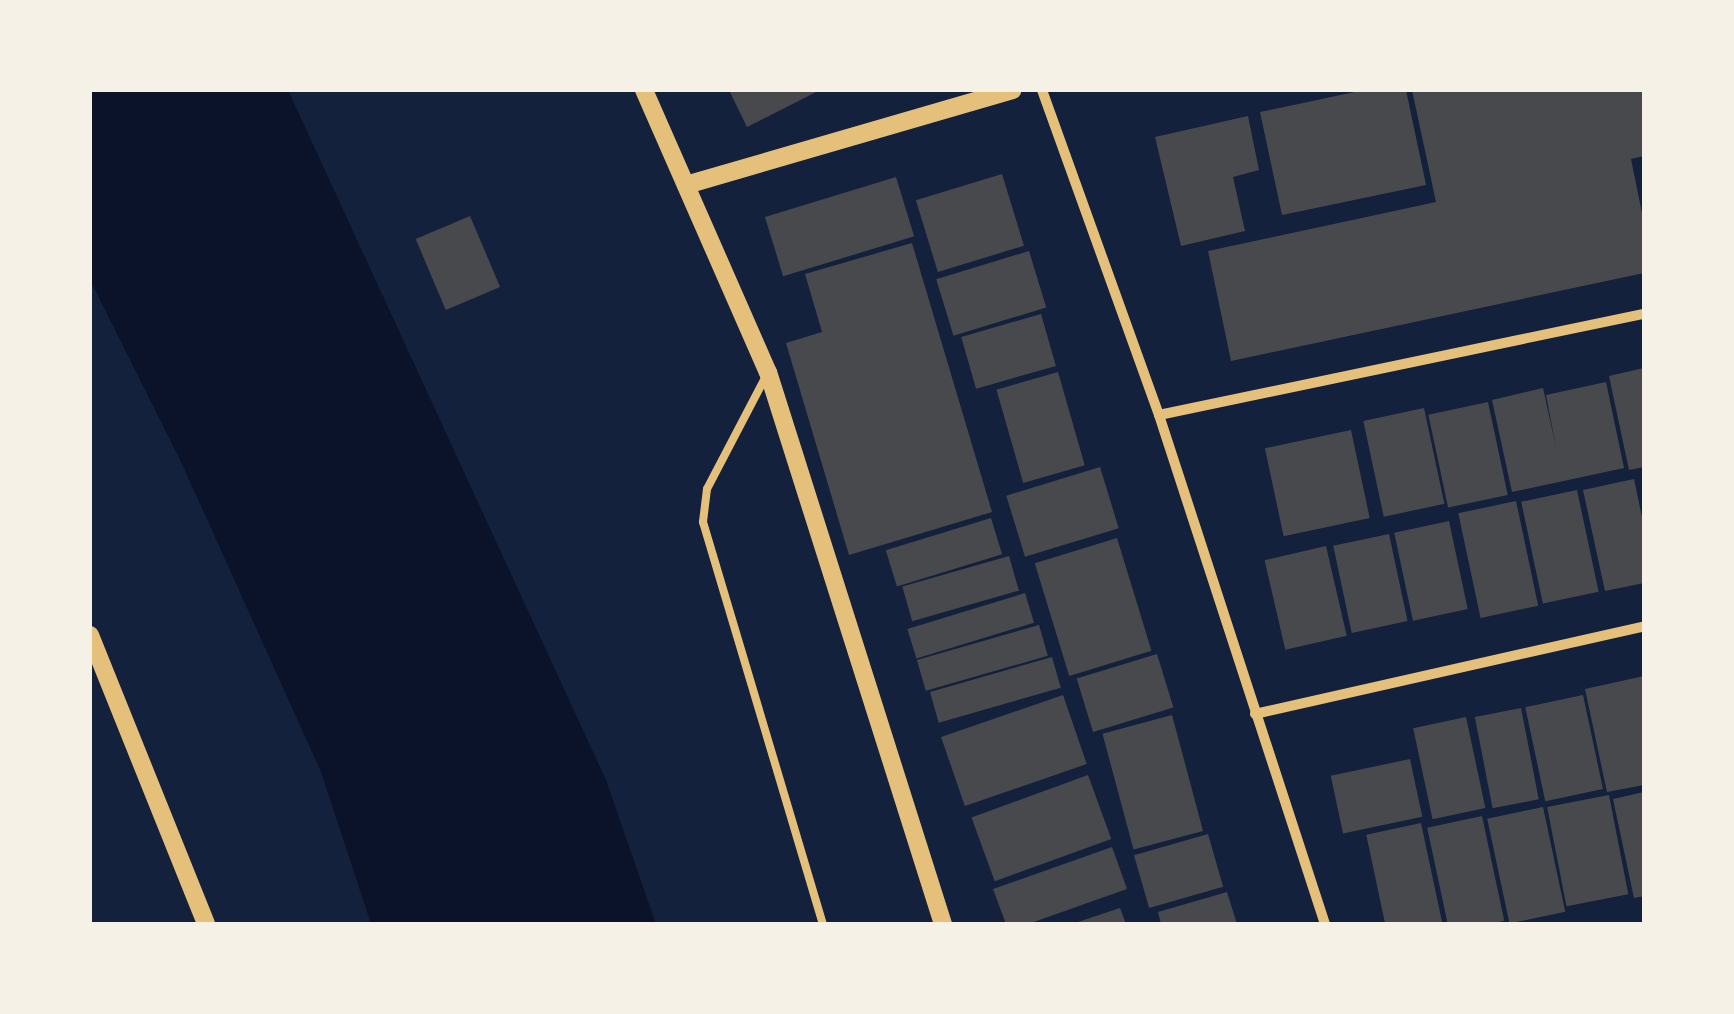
<!DOCTYPE html>
<style>
body{margin:0}
#map{position:relative;width:1734px;height:1014px;overflow:hidden;background:#14213d;font-family:Jost,sans-serif}
div>[style]{position:absolute}
.water>*{inset:0;background:#0b132b}
.building>*{inset:0;background:#48494c;transform-origin:0 0}
.service>*{height:8px;margin:-4px;padding:0 4px;transform-origin:4px;border-radius:4px;background:#e5c07b}
.minor>*{height:10px;margin:-5px;padding:0 5px;transform-origin:5px;border-radius:5px;background:#e5c07b}
.tertiary>*{height:18px;margin:-9px;padding:0 9px;transform-origin:9px;border-radius:9px;background:#e5c07b}
span{translate:-50% -50%;white-space:nowrap;text-align:center;line-height:1.15;-webkit-text-stroke:10px #f6f1e7;paint-order:stroke}
.frame{position:absolute;inset:0;border:92px solid #f6f1e7;pointer-events:none}
</style>
<div id="map">
<div class="water">
<div style="clip-path:polygon(90px 90px,288px 90px,606px 780px,656px 924px,371px 924px,321px 772px,182px 464px,90px 280px)"></div>
</div>
<div class="building">
<div style="clip-path:polygon(729px 90px,820px 90px,747px 127px)"></div>
<div style="clip-path:polygon(1364px 90px,1406px 90px,1426px 185px,1282px 215px,1260px 112px)"></div>
<div style="clip-path:polygon(1412px 90px,1644px 90px,1644px 156px,1631px 159px,1644px 223px,1644px 273px,1231px 361px,1208px 251px,1436px 202px)"></div>
<div style="clip-path:polygon(1248px 116px,1259px 170px,1233px 177px,1245px 231px,1181px 246px,1155px 137px)"></div>
<div style="left:1002px;top:174px;width:75px;height:90px;rotate:73deg"></div>
<div style="left:896px;top:177px;width:62px;height:137px;rotate:73deg"></div>
<div style="left:470px;top:216px;width:77px;height:59px;rotate:67deg"></div>
<div style="clip-path:polygon(912px 243px,992px 512px,849px 555px,786px 343px,822px 332px,805px 274px)"></div>
<div style="left:1029px;top:251px;width:59px;height:97px;rotate:73deg"></div>
<div style="left:1041px;top:314px;width:54px;height:83px;rotate:74deg"></div>
<div style="clip-path:polygon(1644px 368px,1644px 467px,1629px 470px,1609px 376px)"></div>
<div style="left:1058px;top:372px;width:97px;height:64px;rotate:74deg"></div>
<div style="clip-path:polygon(1606px 382px,1624px 468px,1512px 492px,1492px 400px,1543px 388px,1556px 447px,1546px 395px)"></div>
<div style="left:1488px;top:402px;width:95px;height:61px;rotate:78deg"></div>
<div style="left:1424px;top:408px;width:98px;height:62px;rotate:78deg"></div>
<div style="left:1351px;top:430px;width:90px;height:88px;rotate:78deg"></div>
<div style="left:1100px;top:467px;width:64px;height:98px;rotate:73deg"></div>
<div style="clip-path:polygon(1634px 479px,1644px 527px,1644px 583px,1605px 591px,1583px 490px)"></div>
<div style="left:1577px;top:490px;width:104px;height:57px;rotate:78deg"></div>
<div style="left:1516px;top:501px;width:107px;height:59px;rotate:78deg"></div>
<div style="left:991px;top:518px;width:38px;height:110px;rotate:73deg"></div>
<div style="left:1449px;top:521px;width:90px;height:56px;rotate:78deg"></div>
<div style="left:1389px;top:534px;width:89px;height:57px;rotate:78deg"></div>
<div style="left:1117px;top:538px;width:118px;height:86px;rotate:73deg"></div>
<div style="left:1326px;top:546px;width:92px;height:63px;rotate:77deg"></div>
<div style="left:1009px;top:556px;width:36px;height:111px;rotate:74deg"></div>
<div style="left:1025px;top:593px;width:31px;height:123px;rotate:73deg"></div>
<div style="left:1039px;top:625px;width:32px;height:127px;rotate:74deg"></div>
<div style="left:1157px;top:654px;width:56px;height:84px;rotate:73deg"></div>
<div style="left:1052px;top:657px;width:32px;height:127px;rotate:74deg"></div>
<div style="clip-path:polygon(1644px 676px,1644px 785px,1607px 792px,1585px 689px)"></div>
<div style="left:1063px;top:695px;width:73px;height:129px;rotate:71deg"></div>
<div style="left:1583px;top:695px;width:96px;height:59px;rotate:78deg"></div>
<div style="left:1521px;top:708px;width:93px;height:47px;rotate:79deg"></div>
<div style="left:1172px;top:715px;width:120px;height:72px;rotate:75deg"></div>
<div style="left:1466px;top:717px;width:93px;height:54px;rotate:78deg"></div>
<div style="left:1410px;top:759px;width:59px;height:81px;rotate:78deg"></div>
<div style="left:1088px;top:775px;width:68px;height:124px;rotate:70deg"></div>
<div style="clip-path:polygon(1644px 792px,1644px 896px,1634px 898px,1613px 799px)"></div>
<div style="left:1609px;top:795px;width:101px;height:63px;rotate:79deg"></div>
<div style="left:1543px;top:807px;width:107px;height:57px;rotate:78deg"></div>
<div style="left:1482px;top:816px;width:107px;height:56px;rotate:78deg"></div>
<div style="left:1421px;top:823px;width:103px;height:56px;rotate:78deg"></div>
<div style="left:1208px;top:834px;width:55px;height:77px;rotate:74deg"></div>
<div style="clip-path:polygon(1112px 847px,1127px 889px,1028px 924px,1006px 924px,993px 889px)"></div>
<div style="clip-path:polygon(1227px 892px,1237px 924px,1161px 924px,1158px 912px)"></div>
<div style="clip-path:polygon(1120px 908px,1126px 924px,1075px 924px,1075px 923px)"></div>
</div>
<div class="service">
<div style="left:766px;top:376px;width:127px;rotate:117.6deg"></div>
<div style="left:707px;top:489px;width:33px;rotate:97deg"></div>
<div style="left:703px;top:522px;width:420px;rotate:73.4deg"></div>
</div>
<div class="minor">
<div style="left:1042px;top:90px;width:345px;rotate:70.2deg"></div>
<div style="left:1159px;top:415px;width:535px;rotate:71.94deg"></div>
<div style="left:1159px;top:415px;width:495px;rotate:-11.8deg"></div>
<div style="left:1255px;top:714px;width:399px;rotate:-12.7deg"></div>
</div>
<div class="tertiary">
<div style="left:644px;top:90px;width:308px;rotate:66.3deg"></div>
<div style="left:768px;top:372px;width:579px;rotate:72.41deg"></div>
<div style="left:686px;top:185px;width:340px;rotate:-16.2deg"></div>
<div style="left:90px;top:635px;width:311px;rotate:68.1deg"></div>
</div>
<div class="frame"></div>
</div>
